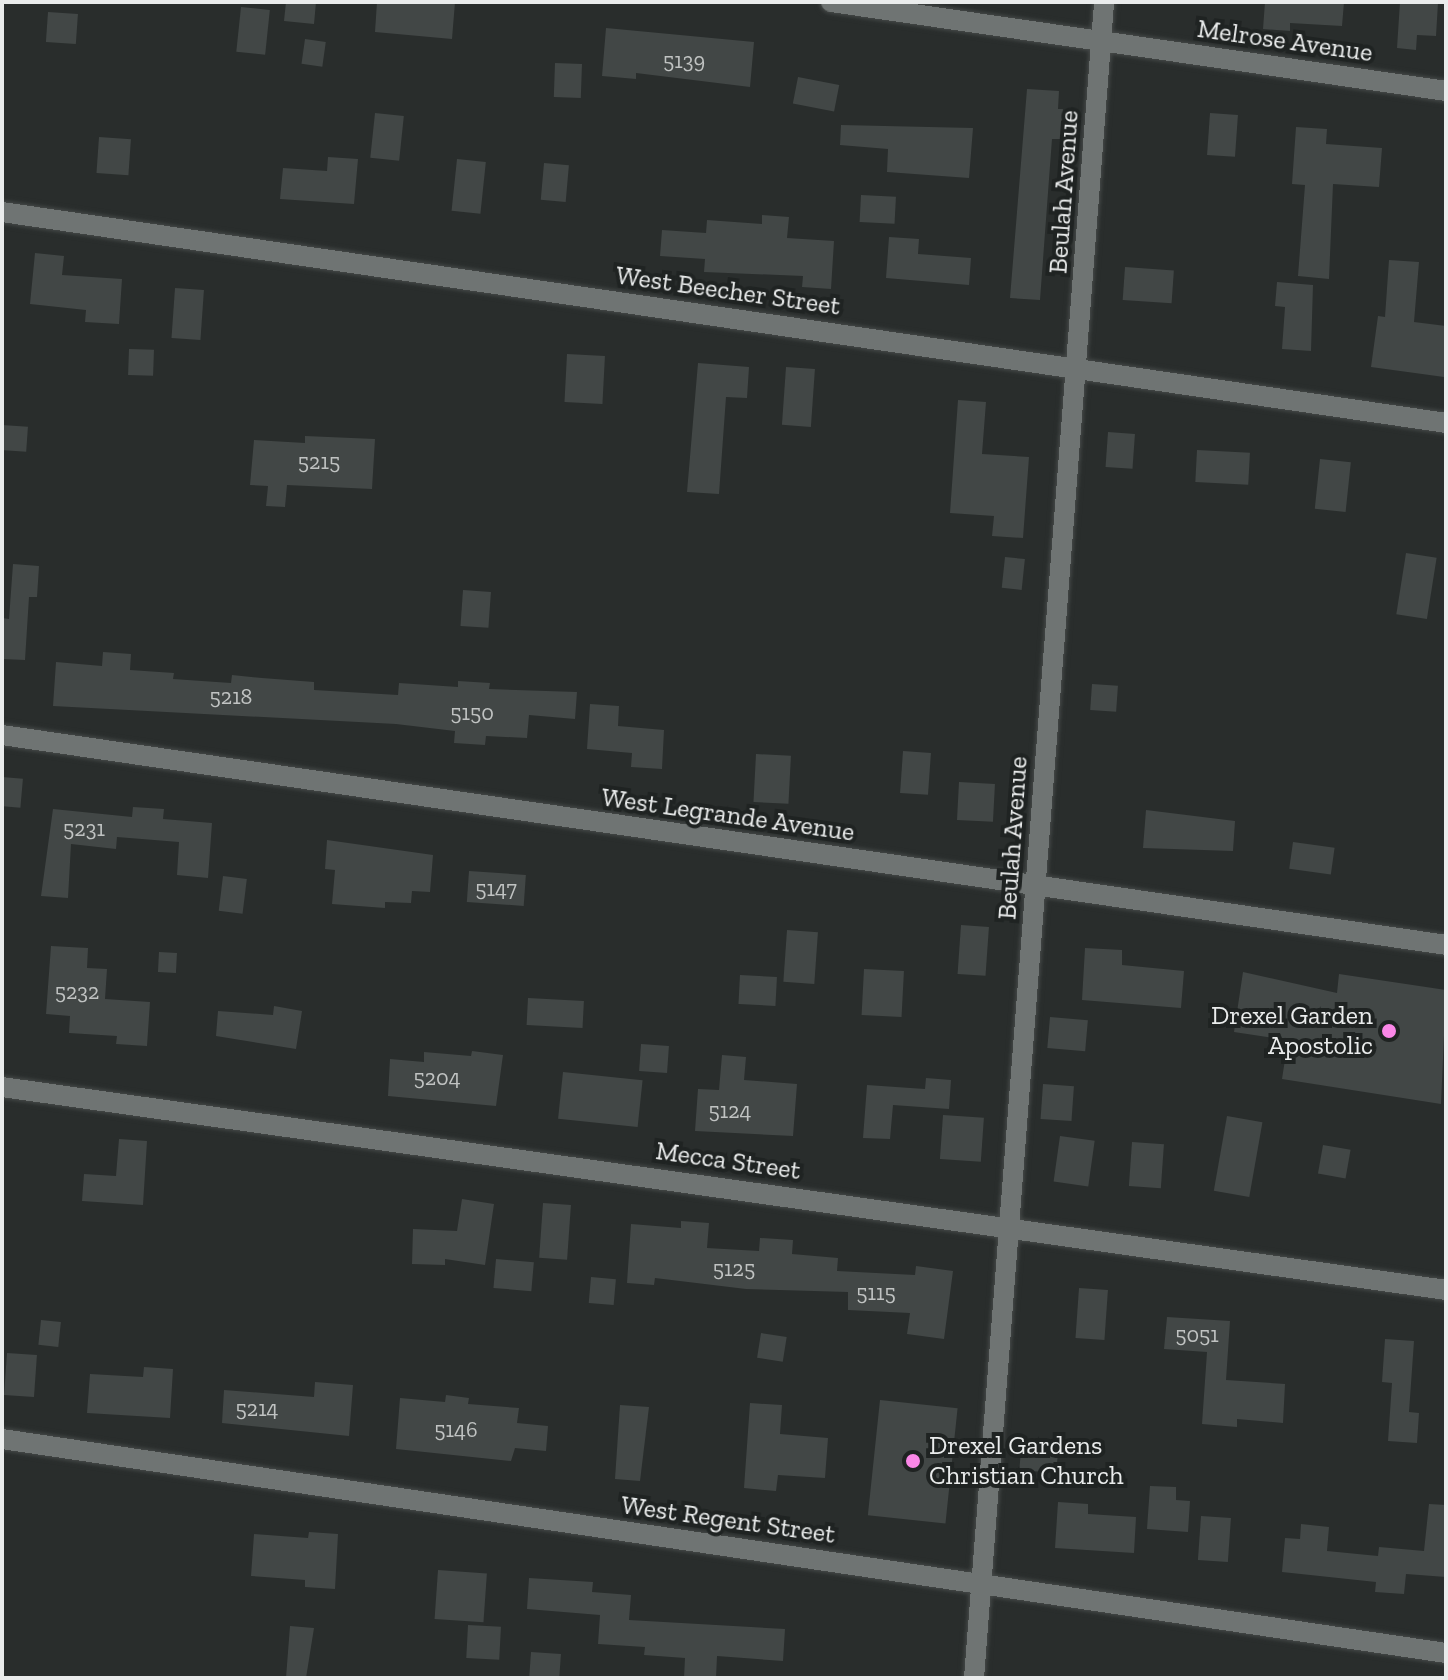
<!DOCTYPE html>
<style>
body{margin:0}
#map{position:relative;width:1448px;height:1680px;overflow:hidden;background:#292d2c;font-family:"Zilla Slab",serif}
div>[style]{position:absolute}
.building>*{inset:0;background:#424746;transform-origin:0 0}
.roads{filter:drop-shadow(0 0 2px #454948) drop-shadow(0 0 2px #454948)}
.street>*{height:20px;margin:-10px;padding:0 10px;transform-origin:10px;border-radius:10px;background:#6f7473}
.dots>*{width:22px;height:22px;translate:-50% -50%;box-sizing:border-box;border:4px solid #1f2322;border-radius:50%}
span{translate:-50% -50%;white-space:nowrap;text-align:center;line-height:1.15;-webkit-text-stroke:8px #1f2322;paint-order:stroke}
.number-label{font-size:22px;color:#c0c3c2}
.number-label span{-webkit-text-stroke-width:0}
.street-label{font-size:26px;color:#eaecec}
.poi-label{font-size:26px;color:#eaecec}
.right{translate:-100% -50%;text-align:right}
.left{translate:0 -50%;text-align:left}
.frame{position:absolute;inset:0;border:4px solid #eaecec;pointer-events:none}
</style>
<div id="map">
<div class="building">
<div style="clip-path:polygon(286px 2px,316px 2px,314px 24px,284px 21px)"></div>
<div style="clip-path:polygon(377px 2px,455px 2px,452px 39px,375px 32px)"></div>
<div style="clip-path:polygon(1265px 2px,1344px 2px,1342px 26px,1290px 23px,1290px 31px,1263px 29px)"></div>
<div style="clip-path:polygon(1400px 2px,1438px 3px,1436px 36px,1417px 35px,1416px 50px,1397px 48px)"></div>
<div style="left:241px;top:7px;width:29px;height:45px;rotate:6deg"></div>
<div style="left:48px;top:12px;width:30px;height:30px;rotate:4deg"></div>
<div style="clip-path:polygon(606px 28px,754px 42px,750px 87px,636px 73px,636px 79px,602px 76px)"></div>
<div style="left:305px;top:39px;width:21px;height:25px;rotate:8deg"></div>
<div style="left:555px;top:63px;width:27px;height:34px;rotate:2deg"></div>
<div style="left:798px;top:77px;width:42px;height:27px;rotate:11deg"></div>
<div style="clip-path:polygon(1027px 89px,1059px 91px,1058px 109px,1063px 109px,1061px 139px,1052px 139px,1040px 300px,1010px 298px)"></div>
<div style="left:375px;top:113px;width:29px;height:45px;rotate:6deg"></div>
<div style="left:1210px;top:113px;width:28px;height:42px;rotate:4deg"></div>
<div style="clip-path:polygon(841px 125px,973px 128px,969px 178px,887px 172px,888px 149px,840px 145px)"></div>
<div style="clip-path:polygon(1296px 127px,1327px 129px,1326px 144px,1382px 148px,1379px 187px,1333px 184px,1329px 279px,1298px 276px,1305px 185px,1292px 184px)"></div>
<div style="left:99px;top:137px;width:32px;height:36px;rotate:4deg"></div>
<div style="clip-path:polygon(328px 157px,358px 159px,354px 204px,280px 199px,283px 168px,327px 171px)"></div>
<div style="left:457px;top:159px;width:29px;height:52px;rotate:6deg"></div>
<div style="left:544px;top:163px;width:25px;height:37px;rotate:5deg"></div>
<div style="left:861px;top:195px;width:35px;height:27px;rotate:3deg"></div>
<div style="clip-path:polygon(762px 215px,789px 217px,787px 238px,834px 241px,831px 289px,802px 287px,803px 276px,704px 272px,705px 259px,660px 256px,662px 230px,706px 233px,707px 220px,762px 224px)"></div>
<div style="clip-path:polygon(889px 237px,919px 239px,918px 254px,971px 258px,969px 285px,886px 278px)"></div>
<div style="clip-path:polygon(35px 253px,64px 256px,62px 275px,122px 279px,119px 324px,85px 322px,86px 310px,30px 304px)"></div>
<div style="clip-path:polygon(1389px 260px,1419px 262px,1414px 322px,1446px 326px,1444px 377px,1371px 367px,1378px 316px,1385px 317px)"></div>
<div style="left:1125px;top:267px;width:49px;height:33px;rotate:4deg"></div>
<div style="clip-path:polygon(1277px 282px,1313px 285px,1311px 351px,1282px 349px,1285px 307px,1275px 306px)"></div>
<div style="left:175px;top:288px;width:29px;height:50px;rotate:4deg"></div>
<div style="left:129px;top:349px;width:25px;height:26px;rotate:2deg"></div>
<div style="left:567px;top:354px;width:38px;height:48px;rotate:3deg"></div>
<div style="clip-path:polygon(698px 363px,749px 367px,747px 398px,726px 397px,719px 494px,687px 492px)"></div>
<div style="left:786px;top:367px;width:29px;height:58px;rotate:4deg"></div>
<div style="clip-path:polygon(958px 400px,986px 402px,982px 454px,1029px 457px,1023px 538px,992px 536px,994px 516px,950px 513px)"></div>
<div style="left:2px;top:425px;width:26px;height:25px;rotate:4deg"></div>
<div style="left:1108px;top:432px;width:27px;height:35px;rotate:4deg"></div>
<div style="clip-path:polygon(305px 436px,375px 439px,372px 489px,287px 485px,285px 507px,266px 506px,268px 486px,250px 485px,254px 440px,305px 443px)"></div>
<div style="left:1197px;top:450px;width:53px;height:32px;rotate:3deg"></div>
<div style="left:1320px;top:459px;width:31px;height:50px;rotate:6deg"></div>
<div style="left:1406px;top:553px;width:31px;height:62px;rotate:9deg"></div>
<div style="left:1005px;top:557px;width:20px;height:31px;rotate:6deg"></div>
<div style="clip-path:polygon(13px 564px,39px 566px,37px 597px,29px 597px,25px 660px,2px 659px,2px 618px,9px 619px)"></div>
<div style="left:463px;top:590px;width:28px;height:36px;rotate:4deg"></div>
<div style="clip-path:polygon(103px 652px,131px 654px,130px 670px,174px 673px,173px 679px,231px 683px,232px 675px,262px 678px,314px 682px,314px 690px,398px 695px,399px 683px,458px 687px,458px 681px,490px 683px,489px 689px,577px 692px,575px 719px,529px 715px,527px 738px,486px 736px,485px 745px,454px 743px,455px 731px,396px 724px,53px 706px,56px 662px,102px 666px)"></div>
<div style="left:1092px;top:684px;width:26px;height:26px;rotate:4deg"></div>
<div style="clip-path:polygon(590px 704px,619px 706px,618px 726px,664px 730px,662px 769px,631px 767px,632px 753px,587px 749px)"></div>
<div style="left:903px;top:751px;width:28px;height:42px;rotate:4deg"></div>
<div style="left:756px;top:754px;width:35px;height:48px;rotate:3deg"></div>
<div style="left:2px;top:777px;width:21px;height:29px;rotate:5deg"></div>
<div style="left:959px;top:782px;width:36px;height:38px;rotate:3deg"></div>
<div style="clip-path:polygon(133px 807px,164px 809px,163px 819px,212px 823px,208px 878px,177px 875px,179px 842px,117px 837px,116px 849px,71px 844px,68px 898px,41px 896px,53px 809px,132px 817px)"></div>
<div style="clip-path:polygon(1146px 810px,1235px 821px,1233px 851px,1143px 848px)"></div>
<div style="clip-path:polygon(327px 840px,433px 855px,430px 892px,412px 891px,411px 903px,385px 902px,385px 908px,332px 904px,335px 870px,325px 869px)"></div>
<div style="left:1293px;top:842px;width:42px;height:27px;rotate:8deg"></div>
<div style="left:469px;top:871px;width:57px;height:31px;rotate:4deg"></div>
<div style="left:223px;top:876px;width:24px;height:35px;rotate:7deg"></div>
<div style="left:961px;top:925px;width:28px;height:49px;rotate:4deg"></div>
<div style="left:787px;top:930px;width:31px;height:52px;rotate:4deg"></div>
<div style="clip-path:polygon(51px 946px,88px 948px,87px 968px,107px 969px,105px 999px,150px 1002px,147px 1046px,116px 1044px,117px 1036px,69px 1033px,70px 1016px,46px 1014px)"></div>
<div style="clip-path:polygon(1085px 948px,1122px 950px,1122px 965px,1184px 971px,1181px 1008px,1082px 1000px)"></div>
<div style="left:159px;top:952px;width:18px;height:20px;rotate:3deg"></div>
<div style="left:864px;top:969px;width:40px;height:46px;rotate:3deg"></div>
<div style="clip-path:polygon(1243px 972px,1337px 993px,1339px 974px,1446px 990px,1441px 1104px,1282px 1079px,1288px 1040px,1234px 1032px)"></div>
<div style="left:740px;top:975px;width:37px;height:29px;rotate:3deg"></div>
<div style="left:528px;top:998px;width:56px;height:27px;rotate:3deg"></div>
<div style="clip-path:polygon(274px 1006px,302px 1011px,296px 1049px,216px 1036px,218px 1011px,273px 1015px)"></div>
<div style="left:1050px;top:1017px;width:38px;height:31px;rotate:5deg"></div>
<div style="left:641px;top:1044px;width:28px;height:27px;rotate:4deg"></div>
<div style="clip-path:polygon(472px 1051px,503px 1055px,496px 1106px,388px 1096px,390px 1059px,424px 1062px,424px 1052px,471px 1056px)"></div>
<div style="clip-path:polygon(722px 1055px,746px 1057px,744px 1080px,797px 1084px,793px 1136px,695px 1131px,698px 1089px,719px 1090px)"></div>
<div style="left:563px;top:1072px;width:80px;height:47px;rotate:6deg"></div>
<div style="clip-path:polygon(926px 1078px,951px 1080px,949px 1109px,893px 1105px,890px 1139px,863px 1138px,867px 1085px,925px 1089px)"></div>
<div style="left:1043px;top:1084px;width:31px;height:35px;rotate:4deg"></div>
<div style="left:943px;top:1115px;width:41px;height:44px;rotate:4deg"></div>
<div style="left:1227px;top:1116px;width:36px;height:76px;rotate:10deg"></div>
<div style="left:1060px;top:1136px;width:35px;height:46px;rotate:8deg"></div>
<div style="clip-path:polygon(119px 1139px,147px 1141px,143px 1205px,82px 1201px,84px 1174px,116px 1176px)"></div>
<div style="left:1132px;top:1142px;width:32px;height:44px;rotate:4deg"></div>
<div style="left:1323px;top:1145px;width:28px;height:29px;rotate:10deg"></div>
<div style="clip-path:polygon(462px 1199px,494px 1204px,485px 1265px,445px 1259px,445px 1265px,412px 1264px,413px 1229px,457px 1231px)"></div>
<div style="left:543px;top:1203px;width:28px;height:55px;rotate:4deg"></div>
<div style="clip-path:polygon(681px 1221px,709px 1223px,707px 1248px,759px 1251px,760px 1238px,793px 1240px,792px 1254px,838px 1258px,837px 1271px,915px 1275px,916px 1266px,953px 1271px,944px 1339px,907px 1334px,910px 1313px,848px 1310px,848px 1292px,746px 1289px,655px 1278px,654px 1285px,627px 1283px,631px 1224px,681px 1228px)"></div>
<div style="left:496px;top:1259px;width:38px;height:29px;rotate:5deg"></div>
<div style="left:591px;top:1277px;width:25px;height:26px;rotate:5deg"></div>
<div style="left:1079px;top:1288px;width:29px;height:50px;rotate:4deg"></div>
<div style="clip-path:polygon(1167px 1317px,1230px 1321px,1226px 1380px,1285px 1384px,1283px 1423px,1237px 1419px,1237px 1427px,1202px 1424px,1207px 1352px,1164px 1349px)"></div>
<div style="left:41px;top:1320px;width:20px;height:25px;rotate:6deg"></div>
<div style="left:761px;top:1333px;width:26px;height:25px;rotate:9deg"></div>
<div style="clip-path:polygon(1385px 1339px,1414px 1341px,1409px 1412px,1419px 1413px,1417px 1443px,1388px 1441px,1392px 1383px,1382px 1382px)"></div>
<div style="left:7px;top:1353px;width:30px;height:42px;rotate:4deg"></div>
<div style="clip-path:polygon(144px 1367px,173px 1369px,170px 1418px,87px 1413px,90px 1374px,143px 1377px)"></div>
<div style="clip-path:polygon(315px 1382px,353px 1385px,349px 1436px,222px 1423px,224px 1390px,314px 1397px)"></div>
<div style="clip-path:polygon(446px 1395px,469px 1398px,468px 1404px,519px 1408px,517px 1423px,548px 1426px,546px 1451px,515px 1448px,511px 1461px,396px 1449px,400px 1398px,445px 1402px)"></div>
<div style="left:880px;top:1400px;width:78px;height:116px;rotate:6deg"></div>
<div style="clip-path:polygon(750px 1403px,782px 1405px,780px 1434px,828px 1438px,825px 1478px,778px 1475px,776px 1491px,744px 1488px)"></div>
<div style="clip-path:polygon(620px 1405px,649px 1407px,640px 1481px,615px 1479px)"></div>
<div style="left:1022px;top:1439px;width:37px;height:31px;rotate:5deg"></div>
<div style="clip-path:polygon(1150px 1486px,1176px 1487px,1176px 1500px,1190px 1501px,1188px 1532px,1147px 1529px)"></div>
<div style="clip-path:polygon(1058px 1502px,1088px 1504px,1088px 1514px,1136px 1517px,1134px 1553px,1055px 1548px)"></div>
<div style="clip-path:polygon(1429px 1504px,1446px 1505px,1446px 1577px,1406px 1574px,1404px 1594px,1375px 1592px,1376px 1582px,1282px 1572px,1285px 1538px,1300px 1539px,1301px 1524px,1329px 1527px,1327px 1551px,1378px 1556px,1379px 1547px,1424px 1551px)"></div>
<div style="left:1201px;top:1516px;width:30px;height:44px;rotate:4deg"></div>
<div style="clip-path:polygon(309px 1532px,338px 1534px,335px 1589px,305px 1587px,305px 1580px,251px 1576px,254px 1534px,308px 1538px)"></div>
<div style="left:438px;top:1570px;width:49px;height:49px;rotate:4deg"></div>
<div style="clip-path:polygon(529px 1578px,593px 1582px,592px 1592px,631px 1595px,629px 1620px,785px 1629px,783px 1661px,717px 1656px,716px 1678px,684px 1678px,685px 1658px,644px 1655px,645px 1647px,598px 1644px,600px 1615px,527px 1609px)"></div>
<div style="left:468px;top:1625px;width:33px;height:33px;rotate:3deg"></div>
<div style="clip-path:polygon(290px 1626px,314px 1628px,306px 1678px,286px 1678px)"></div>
<div style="left:531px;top:1652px;width:30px;height:26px;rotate:4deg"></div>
</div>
<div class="roads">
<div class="street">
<div style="left:831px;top:2px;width:621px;rotate:8.23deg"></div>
<div style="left:2px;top:212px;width:1459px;rotate:8.31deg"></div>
<div style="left:2px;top:735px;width:1459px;rotate:8.27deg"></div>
<div style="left:2px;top:1087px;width:1458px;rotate:8deg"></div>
<div style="left:2px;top:1439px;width:1460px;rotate:8.43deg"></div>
<div style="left:974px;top:1678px;width:1681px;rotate:-85.56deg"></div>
</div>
</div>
<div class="dots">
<div style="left:1389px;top:1031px;background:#fa87e7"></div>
<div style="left:913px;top:1461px;background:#fa87e7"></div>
</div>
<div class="number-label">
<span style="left:684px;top:61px">5139</span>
<span style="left:319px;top:462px">5215</span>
<span style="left:231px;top:697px">5218</span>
<span style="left:472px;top:713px">5150</span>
<span style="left:84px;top:829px">5231</span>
<span style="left:496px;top:889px">5147</span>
<span style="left:77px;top:992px">5232</span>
<span style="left:437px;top:1078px">5204</span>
<span style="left:730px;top:1111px">5124</span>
<span style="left:734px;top:1269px">5125</span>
<span style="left:876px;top:1293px">5115</span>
<span style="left:1197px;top:1335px">5051</span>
<span style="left:257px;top:1409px">5214</span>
<span style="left:456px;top:1430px">5146</span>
</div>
<div class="street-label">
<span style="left:1285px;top:41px;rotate:8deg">Melrose Avenue</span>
<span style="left:1064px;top:192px;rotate:-86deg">Beulah Avenue</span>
<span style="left:728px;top:291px;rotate:8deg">West Beecher Street</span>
<span style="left:728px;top:815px;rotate:8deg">West Legrande Avenue</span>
<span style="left:1013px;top:838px;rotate:-86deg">Beulah Avenue</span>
<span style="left:728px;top:1161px;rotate:8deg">Mecca Street</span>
<span style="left:728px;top:1520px;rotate:8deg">West Regent Street</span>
</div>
<div class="poi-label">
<span class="right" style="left:1373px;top:1031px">Drexel Garden<br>Apostolic</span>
<span class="left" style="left:929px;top:1461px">Drexel Gardens<br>Christian Church</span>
</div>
<div class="frame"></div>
</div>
